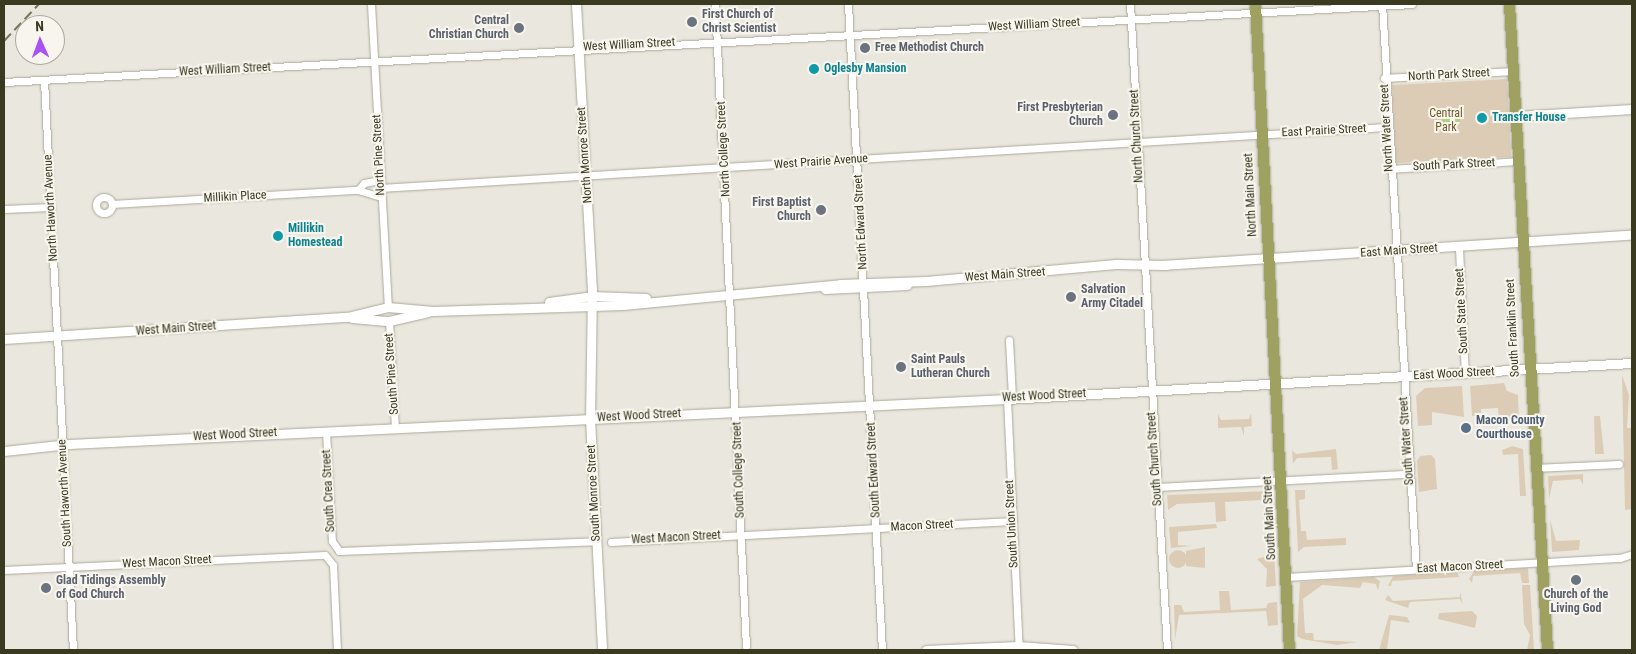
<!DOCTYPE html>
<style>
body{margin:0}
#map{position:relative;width:1636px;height:654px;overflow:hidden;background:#eae8de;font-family:"Roboto Condensed",sans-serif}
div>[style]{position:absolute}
.green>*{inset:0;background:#dcccb6;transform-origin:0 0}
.round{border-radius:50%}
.water>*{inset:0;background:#afd184}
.roads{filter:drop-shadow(0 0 1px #aaa999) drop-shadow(0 0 1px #aaa999)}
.minor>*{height:7px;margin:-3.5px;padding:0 3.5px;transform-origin:3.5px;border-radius:3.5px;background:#fff}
.minor>.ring{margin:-3.5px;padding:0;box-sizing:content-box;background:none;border:7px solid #fff;border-radius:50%}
.tertiary>*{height:9px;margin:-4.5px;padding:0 4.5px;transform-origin:4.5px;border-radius:4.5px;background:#fff}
.primary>*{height:11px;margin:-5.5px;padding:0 5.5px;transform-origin:5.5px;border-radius:5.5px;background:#9fa161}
.rail>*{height:2px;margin-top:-1px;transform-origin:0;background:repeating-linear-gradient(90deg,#757659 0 10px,transparent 0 15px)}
.dots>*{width:14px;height:14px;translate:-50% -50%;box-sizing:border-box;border:2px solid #f7f5ee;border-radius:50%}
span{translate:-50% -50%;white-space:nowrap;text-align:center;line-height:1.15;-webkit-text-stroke:4px #f7f5ee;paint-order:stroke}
.worship-label{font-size:12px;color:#5b616d;font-weight:700}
.left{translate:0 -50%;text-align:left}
.right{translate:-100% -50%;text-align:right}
.street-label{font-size:12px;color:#393a1f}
.culture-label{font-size:12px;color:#0d838f;font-weight:700}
.park-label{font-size:12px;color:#725a29}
.service-label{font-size:12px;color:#4e5e75;font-weight:700}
.frame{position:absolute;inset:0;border:5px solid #393a1f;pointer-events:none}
.north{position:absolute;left:15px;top:15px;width:50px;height:50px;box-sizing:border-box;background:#f7f5ee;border:1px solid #abaa9b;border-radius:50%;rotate:358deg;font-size:14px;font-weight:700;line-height:20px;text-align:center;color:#393a1f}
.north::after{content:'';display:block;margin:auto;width:18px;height:22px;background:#aa51f5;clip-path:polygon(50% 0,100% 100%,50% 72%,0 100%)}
</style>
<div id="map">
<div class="green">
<div style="left:1507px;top:79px;width:78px;height:115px;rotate:87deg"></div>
<div style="clip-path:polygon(1622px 375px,1629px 395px,1627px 428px,1632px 428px,1632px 509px,1625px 510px)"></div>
<div style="clip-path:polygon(1504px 383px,1507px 391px,1518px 395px,1519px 420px,1499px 421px,1498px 408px,1481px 409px,1481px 416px,1472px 416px,1470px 386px)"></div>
<div style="clip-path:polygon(1462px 386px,1464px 417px,1432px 412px,1432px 425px,1418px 426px,1416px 396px,1425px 388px)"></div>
<div style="clip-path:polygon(1251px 413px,1252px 426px,1244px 427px,1244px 436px,1241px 427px,1218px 428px,1218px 414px,1221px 420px,1249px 419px)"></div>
<div style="clip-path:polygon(1594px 416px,1600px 416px,1604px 454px,1595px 454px)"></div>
<div style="clip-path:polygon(1512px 446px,1523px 449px,1526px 496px,1520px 496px,1518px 454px,1503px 455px,1502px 450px)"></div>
<div style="clip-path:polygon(1336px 449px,1338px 469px,1332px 470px,1331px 457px,1297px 458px,1293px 464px,1292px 450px,1296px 454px)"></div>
<div style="clip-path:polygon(1431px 455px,1435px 459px,1437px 489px,1419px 492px,1417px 461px,1420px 456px)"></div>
<div style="clip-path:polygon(1583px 474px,1583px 485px,1580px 479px,1553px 481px,1549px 499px,1548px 476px)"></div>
<div style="clip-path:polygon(1295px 490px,1305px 490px,1305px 499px,1299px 500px,1301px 531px,1306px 531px,1307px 540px,1346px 538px,1346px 545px,1304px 547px,1298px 552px)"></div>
<div style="clip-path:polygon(1270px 491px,1271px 505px,1262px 500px,1225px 502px,1226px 521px,1216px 522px,1215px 502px,1177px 504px,1168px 510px,1167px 495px)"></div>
<div style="clip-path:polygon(1550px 519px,1556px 541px,1580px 540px,1579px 550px,1552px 552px)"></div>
<div style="clip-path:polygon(1216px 524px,1217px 528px,1178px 532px,1178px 545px,1192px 546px,1171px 548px,1169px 527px)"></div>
<div style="clip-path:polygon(1205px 547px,1205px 568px,1186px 566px,1186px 551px)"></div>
<div class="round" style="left:1169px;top:550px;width:18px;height:18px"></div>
<div style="clip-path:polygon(1274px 554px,1276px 586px,1266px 587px,1267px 569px,1257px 559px)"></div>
<div style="clip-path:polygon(1528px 568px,1529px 583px,1522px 583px,1520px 573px,1473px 576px,1472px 583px,1469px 579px,1474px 571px)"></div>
<div style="clip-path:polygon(1457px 572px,1462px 583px,1459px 577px,1392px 581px,1391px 586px,1388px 586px,1393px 576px)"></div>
<div style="clip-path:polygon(1374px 577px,1380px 581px,1378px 591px,1376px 584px,1363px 582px,1360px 588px,1322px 585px,1303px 599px,1305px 633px,1313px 633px,1314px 640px,1358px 642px,1337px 645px,1302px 639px,1297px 636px,1300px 582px)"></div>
<div style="clip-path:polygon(1522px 585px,1530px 585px,1534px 650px,1527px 650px,1530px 635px,1524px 624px)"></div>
<div style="clip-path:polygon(1219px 591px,1229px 591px,1231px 610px,1266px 608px,1268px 603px,1277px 602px,1278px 625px,1268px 626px,1266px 611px,1179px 615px,1175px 640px,1174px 605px,1181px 605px,1184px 612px,1220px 610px)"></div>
<div style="clip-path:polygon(1460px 591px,1463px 605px,1460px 599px,1410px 602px,1408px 608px,1385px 600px,1388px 595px,1393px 601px,1460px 597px)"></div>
<div style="clip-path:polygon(1472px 611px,1477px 616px,1475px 628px,1438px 619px,1439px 613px)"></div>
<div style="clip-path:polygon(1389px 615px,1407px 617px,1410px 623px,1391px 620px,1387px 650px,1379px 650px)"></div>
</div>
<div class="water">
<div class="round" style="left:1442px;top:111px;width:18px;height:18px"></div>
</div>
<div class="roads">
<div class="minor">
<div style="left:371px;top:4px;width:303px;rotate:86.8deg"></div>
<div style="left:715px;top:4px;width:643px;rotate:87.24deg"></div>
<div style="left:848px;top:4px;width:647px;rotate:86.99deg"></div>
<div style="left:1130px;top:4px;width:647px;rotate:86.72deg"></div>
<div style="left:1382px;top:4px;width:566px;rotate:86.56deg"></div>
<div style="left:1384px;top:78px;width:130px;rotate:-3.1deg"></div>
<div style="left:44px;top:80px;width:571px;rotate:87.09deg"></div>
<div style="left:4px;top:82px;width:1410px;rotate:-3.17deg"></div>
<div style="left:1389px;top:169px;width:129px;rotate:-3.5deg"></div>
<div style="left:380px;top:188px;width:1009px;rotate:-3.47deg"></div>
<div style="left:358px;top:190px;width:9px;rotate:-49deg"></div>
<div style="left:364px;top:183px;width:16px;rotate:-11deg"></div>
<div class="ring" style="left:96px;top:197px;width:9px;height:9px"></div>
<div style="left:112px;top:204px;width:246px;rotate:-3.3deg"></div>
<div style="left:358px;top:190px;width:24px;rotate:17deg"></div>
<div style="left:4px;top:209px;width:47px;rotate:-2.4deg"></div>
<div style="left:1459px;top:248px;width:126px;rotate:87.3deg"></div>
<div style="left:389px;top:321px;width:106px;rotate:86.8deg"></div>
<div style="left:1009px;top:340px;width:58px;rotate:87deg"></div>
<div style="left:1007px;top:399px;width:251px;rotate:87.3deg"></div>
<div style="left:326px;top:431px;width:110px;rotate:86.9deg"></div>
<div style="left:332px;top:541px;width:12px;rotate:55deg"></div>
<div style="left:339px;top:551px;width:257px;rotate:-2.2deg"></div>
<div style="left:1534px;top:468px;width:85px;rotate:-2.7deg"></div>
<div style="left:1157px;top:487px;width:252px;rotate:-3deg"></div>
<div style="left:611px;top:542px;width:402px;rotate:-3deg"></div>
<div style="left:4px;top:570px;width:321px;rotate:-2.7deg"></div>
<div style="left:325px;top:555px;width:13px;rotate:51deg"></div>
<div style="left:333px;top:565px;width:85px;rotate:87.3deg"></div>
<div style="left:1286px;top:577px;width:335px;rotate:-3.3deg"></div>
<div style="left:1620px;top:558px;width:13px;rotate:-18deg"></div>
</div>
<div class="tertiary">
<div style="left:576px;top:4px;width:288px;rotate:86.8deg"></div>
<div style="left:592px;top:292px;width:127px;rotate:90.9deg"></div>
<div style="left:590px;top:419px;width:231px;rotate:87deg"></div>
<div style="left:1516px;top:116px;width:116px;rotate:-3.5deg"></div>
<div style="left:1162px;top:265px;width:471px;rotate:-3.7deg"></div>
<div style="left:825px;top:289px;width:82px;rotate:-2.8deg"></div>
<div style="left:549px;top:302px;width:43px;rotate:-7.9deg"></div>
<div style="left:592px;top:296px;width:54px;rotate:2.1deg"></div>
<div style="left:352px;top:318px;width:37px;rotate:5deg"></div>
<div style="left:389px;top:321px;width:40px;rotate:-13deg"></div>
<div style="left:4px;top:339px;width:344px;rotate:-3.7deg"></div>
<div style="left:347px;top:317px;width:42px;rotate:-13.7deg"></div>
<div style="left:388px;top:307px;width:45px;rotate:5.1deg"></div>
<div style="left:433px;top:311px;width:190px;rotate:-1.8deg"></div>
<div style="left:623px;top:305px;width:218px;rotate:-5.5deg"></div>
<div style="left:840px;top:284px;width:86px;rotate:-2deg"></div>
<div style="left:926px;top:281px;width:193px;rotate:-5.1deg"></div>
<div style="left:1118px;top:264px;width:48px;rotate:1.2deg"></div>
<div style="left:4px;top:451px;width:65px;rotate:-6.1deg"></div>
<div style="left:69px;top:444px;width:939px;rotate:-2.75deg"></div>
<div style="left:1007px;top:399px;width:626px;rotate:-3.3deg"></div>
<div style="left:926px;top:650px;width:92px;rotate:-2.5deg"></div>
<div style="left:1018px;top:646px;width:55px;rotate:4.2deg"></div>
</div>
<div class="primary">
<div style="left:1255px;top:4px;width:647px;rotate:86.99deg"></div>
<div style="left:1509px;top:4px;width:647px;rotate:86.63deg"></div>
</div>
</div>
<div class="rail">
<div style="left:4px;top:41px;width:51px;rotate:-46.6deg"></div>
</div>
<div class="dots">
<div style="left:692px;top:22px;background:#6b7280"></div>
<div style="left:519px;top:28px;background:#6b7280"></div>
<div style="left:865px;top:48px;background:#6b7280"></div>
<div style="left:814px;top:69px;background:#0f9aa8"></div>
<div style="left:1113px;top:115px;background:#6b7280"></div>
<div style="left:1482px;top:118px;background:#0f9aa8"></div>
<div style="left:821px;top:210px;background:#6b7280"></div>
<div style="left:278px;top:236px;background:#0f9aa8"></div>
<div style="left:1071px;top:297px;background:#6b7280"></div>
<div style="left:901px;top:367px;background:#6b7280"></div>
<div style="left:1466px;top:428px;background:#5c6f8a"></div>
<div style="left:1576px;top:580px;background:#6b7280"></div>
<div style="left:46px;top:588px;background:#6b7280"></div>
</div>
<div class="worship-label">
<span class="left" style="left:702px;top:22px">First Church of<br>Christ Scientist</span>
<span class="right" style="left:509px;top:28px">Central<br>Christian Church</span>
<span class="left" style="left:875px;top:48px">Free Methodist Church</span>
<span class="right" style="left:1103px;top:115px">First Presbyterian<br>Church</span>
<span class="right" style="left:811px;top:210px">First Baptist<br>Church</span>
<span class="left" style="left:1081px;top:297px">Salvation<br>Army Citadel</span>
<span class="left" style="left:911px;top:367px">Saint Pauls<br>Lutheran Church</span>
<span class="left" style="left:56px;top:588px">Glad Tidings Assembly<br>of God Church</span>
<span style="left:1576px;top:602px">Church of the<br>Living God</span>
</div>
<div class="street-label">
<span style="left:1034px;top:25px;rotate:-3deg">West William Street</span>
<span style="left:629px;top:45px;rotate:-3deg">West William Street</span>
<span style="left:225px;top:70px;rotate:-3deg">West William Street</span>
<span style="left:1449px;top:75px;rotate:-3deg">North Park Street</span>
<span style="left:1387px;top:128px;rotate:-93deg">North Water Street</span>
<span style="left:1324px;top:131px;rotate:-3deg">East Prairie Street</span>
<span style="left:1137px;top:136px;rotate:-93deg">North Church Street</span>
<span style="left:724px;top:149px;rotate:-93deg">North College Street</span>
<span style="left:379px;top:155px;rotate:-93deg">North Pine Street</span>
<span style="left:585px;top:155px;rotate:-94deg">North Monroe Street</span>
<span style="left:821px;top:162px;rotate:-4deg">West Prairie Avenue</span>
<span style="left:1454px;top:165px;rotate:-3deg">South Park Street</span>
<span style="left:1251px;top:195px;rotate:-93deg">North Main Street</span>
<span style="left:235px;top:197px;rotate:-3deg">Millikin Place</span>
<span style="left:51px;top:208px;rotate:-93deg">North Haworth Avenue</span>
<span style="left:861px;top:222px;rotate:-93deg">North Edward Street</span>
<span style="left:1399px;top:251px;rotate:-4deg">East Main Street</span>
<span style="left:1005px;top:275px;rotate:-4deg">West Main Street</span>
<span style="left:1462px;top:311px;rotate:-93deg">South State Street</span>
<span style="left:1513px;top:328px;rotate:-93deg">South Franklin Street</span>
<span style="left:176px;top:329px;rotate:-4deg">West Main Street</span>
<span style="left:392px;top:374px;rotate:-94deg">South Pine Street</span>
<span style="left:1454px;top:374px;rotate:-3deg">East Wood Street</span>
<span style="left:1044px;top:396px;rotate:-3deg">West Wood Street</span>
<span style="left:639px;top:416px;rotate:-3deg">West Wood Street</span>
<span style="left:235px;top:435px;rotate:-3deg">West Wood Street</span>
<span style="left:1407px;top:441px;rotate:-94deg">South Water Street</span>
<span style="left:1155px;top:459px;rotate:-94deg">South Church Street</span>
<span style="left:739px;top:470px;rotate:-92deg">South College Street</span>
<span style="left:874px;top:470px;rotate:-93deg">South Edward Street</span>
<span style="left:329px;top:491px;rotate:-93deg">South Crea Street</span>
<span style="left:65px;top:493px;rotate:-93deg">South Haworth Avenue</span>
<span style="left:594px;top:493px;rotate:-93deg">South Monroe Street</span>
<span style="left:1270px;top:518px;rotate:-93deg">South Main Street</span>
<span style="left:1012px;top:524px;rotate:-93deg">South Union Street</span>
<span style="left:922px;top:526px;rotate:-3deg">Macon Street</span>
<span style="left:676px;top:538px;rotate:-3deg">West Macon Street</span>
<span style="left:167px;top:562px;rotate:-3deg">West Macon Street</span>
<span style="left:1460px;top:567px;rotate:-3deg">East Macon Street</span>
</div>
<div class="culture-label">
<span class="left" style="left:824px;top:69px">Oglesby Mansion</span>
<span class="left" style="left:1492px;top:118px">Transfer House</span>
<span class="left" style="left:288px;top:236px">Millikin<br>Homestead</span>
</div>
<div class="park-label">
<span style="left:1446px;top:121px">Central<br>Park</span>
</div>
<div class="service-label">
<span class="left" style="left:1476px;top:428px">Macon County<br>Courthouse</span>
</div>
<div class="frame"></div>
<div class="north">N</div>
</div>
